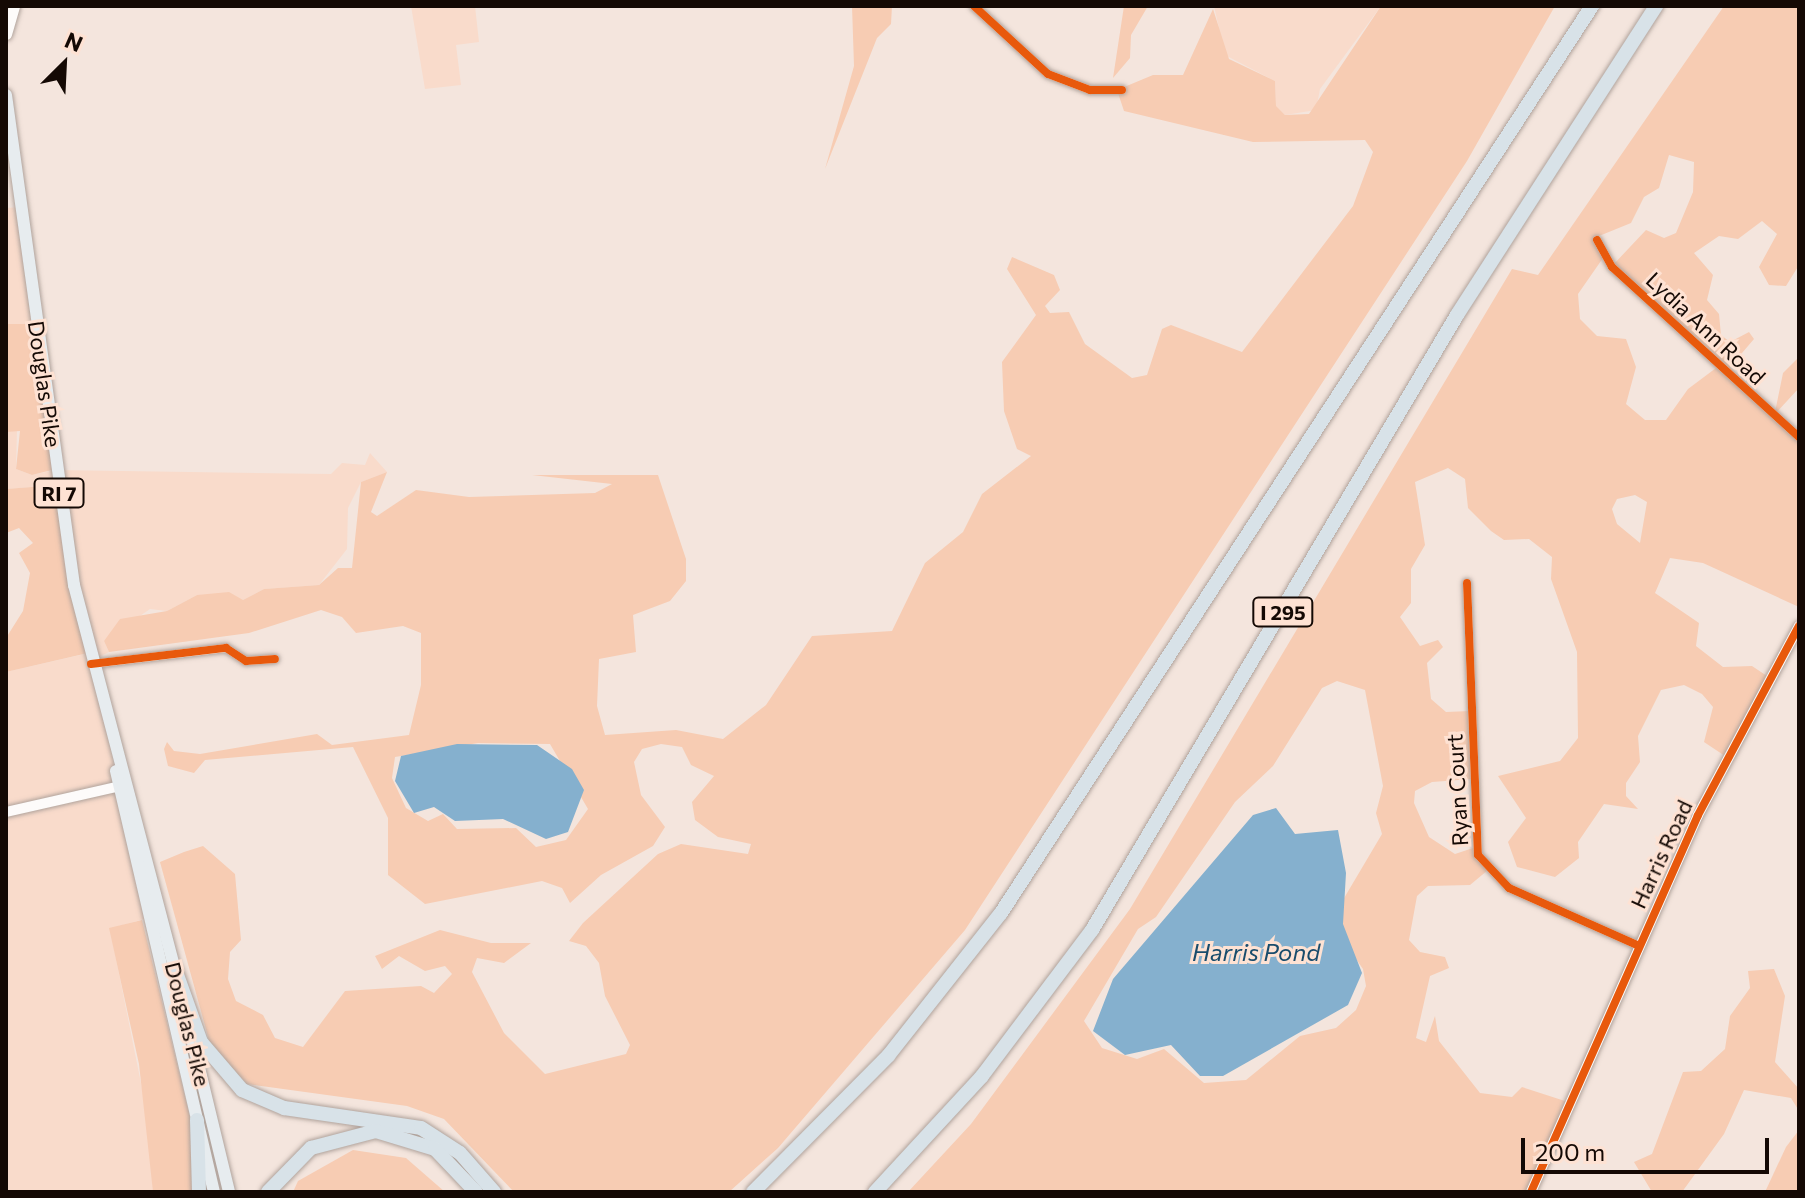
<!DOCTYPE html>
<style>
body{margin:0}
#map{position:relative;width:1805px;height:1198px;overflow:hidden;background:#f4e5dd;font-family:Commissioner,sans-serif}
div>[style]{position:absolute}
.built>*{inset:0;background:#f9dbcb}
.green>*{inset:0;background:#f7ccb3}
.water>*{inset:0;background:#85b0ce}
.roads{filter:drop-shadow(0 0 2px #b0a39c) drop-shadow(0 0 2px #b0a39c)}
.minor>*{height:8px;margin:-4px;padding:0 4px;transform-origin:4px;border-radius:4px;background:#fdfbfa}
.tertiary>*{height:10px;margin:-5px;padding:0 5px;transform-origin:5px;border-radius:5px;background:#fdfbfa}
.secondary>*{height:11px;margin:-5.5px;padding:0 5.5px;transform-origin:5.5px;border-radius:5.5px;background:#fdfbfa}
.primary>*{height:12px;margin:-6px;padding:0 6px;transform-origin:6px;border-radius:6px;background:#e7ecef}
.motorway>*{height:14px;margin:-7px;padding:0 7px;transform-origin:7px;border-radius:7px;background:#d8e2e8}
.cycleway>*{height:8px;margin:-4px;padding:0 4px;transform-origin:4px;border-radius:4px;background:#e8590c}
span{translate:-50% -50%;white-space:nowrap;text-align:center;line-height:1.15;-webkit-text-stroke:6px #fee2d3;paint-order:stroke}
.shield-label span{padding:2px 6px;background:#fee2d3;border:2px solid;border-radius:6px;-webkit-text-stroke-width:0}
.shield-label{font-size:20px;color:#140904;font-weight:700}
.street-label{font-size:22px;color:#140904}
.water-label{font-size:24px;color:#194c6c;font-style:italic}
.frame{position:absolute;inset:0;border:8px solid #140904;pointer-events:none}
.north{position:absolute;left:24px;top:24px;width:80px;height:80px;-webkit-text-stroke:6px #fee2d3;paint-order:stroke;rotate:24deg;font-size:22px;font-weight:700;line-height:32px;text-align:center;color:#140904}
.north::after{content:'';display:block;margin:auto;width:28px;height:36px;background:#140904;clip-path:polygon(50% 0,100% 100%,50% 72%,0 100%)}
.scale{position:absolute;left:1521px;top:1138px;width:248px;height:36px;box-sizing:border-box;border:4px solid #140904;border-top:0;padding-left:10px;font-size:24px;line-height:28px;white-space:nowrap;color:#140904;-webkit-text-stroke:6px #fee2d3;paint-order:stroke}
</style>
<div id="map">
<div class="built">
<div style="clip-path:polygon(411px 6px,475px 6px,479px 42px,456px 45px,461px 85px,425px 89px)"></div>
<div style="clip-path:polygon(1214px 6px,1381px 6px,1320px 89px,1316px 110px,1285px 115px,1276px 107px,1275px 81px,1225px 55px)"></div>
<div style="clip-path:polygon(22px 207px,35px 324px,6px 324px,6px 208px)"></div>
<div style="clip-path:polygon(17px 429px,16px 469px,32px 475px,55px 470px,331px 474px,342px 463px,365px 465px,370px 453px,387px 472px,361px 482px,348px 508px,347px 549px,319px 585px,264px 589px,243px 600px,197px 595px,167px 611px,150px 609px,104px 641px,109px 652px,93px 660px,144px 919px,119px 926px,113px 944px,151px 1133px,153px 1192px,6px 1192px,6px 672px,89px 653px,58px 485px,6px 489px,6px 432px)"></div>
</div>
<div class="green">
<div style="clip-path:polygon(852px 6px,892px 6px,891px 24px,877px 38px,825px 169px,854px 66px)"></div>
<div style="clip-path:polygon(1124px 6px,1148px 6px,1131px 35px,1130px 58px,1113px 78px)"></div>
<div style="clip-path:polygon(evenodd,1381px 6px,1555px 6px,1467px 161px,965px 930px,778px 1148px,729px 1192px,514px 1192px,444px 1119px,407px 1106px,247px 1084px,210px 1044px,160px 862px,184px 852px,203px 846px,235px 874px,241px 940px,230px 952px,228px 979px,236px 1001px,263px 1015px,275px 1038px,303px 1047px,345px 991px,421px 986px,434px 993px,452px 974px,445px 966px,425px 971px,399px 956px,382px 969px,375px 956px,440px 930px,491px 943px,531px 943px,504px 963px,477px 958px,472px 972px,504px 1033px,545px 1074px,626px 1054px,630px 1045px,605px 996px,599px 963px,586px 946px,569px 941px,583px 923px,658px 854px,681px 844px,748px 854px,751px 844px,718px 837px,695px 820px,692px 802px,714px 776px,691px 765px,682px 747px,661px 744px,642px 749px,634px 762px,641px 795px,665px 827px,653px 846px,601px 875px,570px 903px,562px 888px,542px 881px,425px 904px,388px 875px,388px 818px,353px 747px,205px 760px,194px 773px,168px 766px,164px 749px,167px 742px,174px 751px,200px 754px,317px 734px,332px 745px,409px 735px,421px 685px,421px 633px,403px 626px,356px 633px,342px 617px,321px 610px,249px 633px,109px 652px,104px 641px,120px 619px,167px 611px,197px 595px,229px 592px,243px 600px,264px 589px,319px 585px,338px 568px,352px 568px,361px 482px,387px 472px,371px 512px,377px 516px,416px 490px,469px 497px,595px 493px,612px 484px,532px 475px,658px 475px,686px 559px,686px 581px,670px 601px,633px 615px,636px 652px,599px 659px,597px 706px,605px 735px,676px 730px,723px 739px,766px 705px,812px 636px,892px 631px,925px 563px,963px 532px,982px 494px,1031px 456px,1017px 449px,1004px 411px,1002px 362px,1036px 315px,1007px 269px,1012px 257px,1054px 275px,1060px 290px,1045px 306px,1050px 313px,1069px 312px,1085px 344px,1132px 378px,1147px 375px,1162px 329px,1171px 325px,1242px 352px,1353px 206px,1373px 152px,1365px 140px,1253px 142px,1124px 111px,1117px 90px,1153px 75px,1183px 75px,1213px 9px,1229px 59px,1275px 81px,1276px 106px,1285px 115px,1309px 114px,1381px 6px,478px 743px,550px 744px,588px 809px,566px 840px,536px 847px,516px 828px,457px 829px,443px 814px,428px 821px,406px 808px,392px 778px,395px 757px,478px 743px)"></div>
<div style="clip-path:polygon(evenodd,1724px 6px,1799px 6px,1799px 265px,1786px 286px,1769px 285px,1759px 267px,1777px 234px,1762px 221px,1738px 239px,1719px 236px,1694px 253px,1713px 275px,1707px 300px,1719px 314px,1721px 335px,1730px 342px,1749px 332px,1754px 339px,1730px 367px,1775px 412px,1783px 373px,1799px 357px,1799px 388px,1776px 413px,1799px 434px,1799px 607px,1703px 563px,1670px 558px,1655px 593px,1699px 623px,1696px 646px,1723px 667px,1752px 666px,1767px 676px,1725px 756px,1704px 742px,1713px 707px,1702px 694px,1684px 685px,1661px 690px,1638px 736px,1640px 762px,1626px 783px,1626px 796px,1638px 809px,1604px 804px,1578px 842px,1579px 858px,1555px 877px,1517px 867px,1508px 842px,1526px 818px,1498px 776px,1560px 761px,1578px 738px,1577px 652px,1551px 579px,1552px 557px,1529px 539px,1504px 540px,1491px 531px,1468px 508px,1465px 479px,1448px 468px,1415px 482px,1425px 545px,1411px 569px,1411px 603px,1400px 617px,1420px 646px,1438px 640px,1443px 647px,1427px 663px,1431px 699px,1446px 712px,1470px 711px,1472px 779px,1432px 782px,1415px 791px,1414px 803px,1429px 837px,1455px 854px,1476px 847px,1488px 870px,1470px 885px,1428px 886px,1417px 896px,1409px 940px,1420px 952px,1445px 957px,1449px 968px,1430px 976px,1416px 1038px,1426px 1042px,1435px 1016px,1439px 1041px,1480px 1093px,1512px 1097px,1522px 1087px,1568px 1102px,1531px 1192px,908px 1192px,971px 1124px,1130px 909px,1512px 269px,1538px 275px,1724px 6px,1669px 155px,1694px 162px,1693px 192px,1676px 233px,1664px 238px,1646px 230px,1613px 265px,1720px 365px,1688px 389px,1666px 420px,1645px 420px,1626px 404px,1636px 367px,1626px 339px,1597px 336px,1580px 319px,1578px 294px,1603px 258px,1599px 236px,1631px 223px,1644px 197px,1659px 188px,1669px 155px,1724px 6px,1635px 495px,1647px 502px,1640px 543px,1617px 524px,1612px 509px,1617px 499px,1635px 495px,1724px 6px,1337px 681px,1365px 690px,1383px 786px,1376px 813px,1382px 834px,1337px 910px,1344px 942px,1363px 969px,1366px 986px,1356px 1010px,1336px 1028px,1300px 1036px,1246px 1080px,1204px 1083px,1164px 1049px,1137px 1059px,1102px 1048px,1084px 1021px,1138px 929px,1156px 917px,1235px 802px,1273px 766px,1322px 688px,1337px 681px)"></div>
<div style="clip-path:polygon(6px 324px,35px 324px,52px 470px,32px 475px,16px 469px,20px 431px,6px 432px)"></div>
<div style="clip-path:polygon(57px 485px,88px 653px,6px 672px,6px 638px,23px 611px,30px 573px,19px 553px,33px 543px,19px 528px,6px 533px,6px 489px)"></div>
<div style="clip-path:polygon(142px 920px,197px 1146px,197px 1192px,153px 1192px,139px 1064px,109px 928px)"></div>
<div style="clip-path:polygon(1774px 969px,1785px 996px,1775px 1062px,1799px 1089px,1799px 1111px,1791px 1098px,1744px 1090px,1724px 1134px,1682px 1192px,1652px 1192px,1634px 1162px,1652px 1154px,1683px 1072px,1701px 1071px,1725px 1049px,1730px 1016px,1750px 988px,1748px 971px)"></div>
<div style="clip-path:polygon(1799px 1130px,1799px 1192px,1765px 1192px,1786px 1147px)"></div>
<div style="clip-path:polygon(353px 1150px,406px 1158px,445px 1192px,293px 1192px,298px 1181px)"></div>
</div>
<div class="water">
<div style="clip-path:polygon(457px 744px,537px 745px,572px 769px,584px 790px,568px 832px,546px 839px,503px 819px,455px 821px,434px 807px,414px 813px,395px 781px,401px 756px)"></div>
<div style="clip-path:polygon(1276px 808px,1295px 834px,1338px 830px,1346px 873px,1343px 924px,1362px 973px,1348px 1005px,1223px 1076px,1200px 1076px,1171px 1045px,1125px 1055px,1093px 1031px,1113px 979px,1253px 815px)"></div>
</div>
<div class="roads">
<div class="minor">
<div style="left:974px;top:6px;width:100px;rotate:42.6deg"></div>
<div style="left:1048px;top:74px;width:45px;rotate:20.9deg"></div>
<div style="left:1090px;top:90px;width:32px"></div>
<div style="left:1597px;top:240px;width:31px;rotate:61deg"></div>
<div style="left:1612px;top:267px;width:253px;rotate:42.3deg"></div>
<div style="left:1467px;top:583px;width:272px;rotate:87.7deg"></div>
<div style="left:1478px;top:855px;width:45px;rotate:46.8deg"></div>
<div style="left:1509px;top:888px;width:142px;rotate:24deg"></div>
<div style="left:92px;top:664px;width:135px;rotate:-6.8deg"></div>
<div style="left:226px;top:648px;width:24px;rotate:33deg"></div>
<div style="left:246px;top:661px;width:29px;rotate:-4deg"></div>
</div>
<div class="tertiary">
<div style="left:6px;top:812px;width:113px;rotate:-12.8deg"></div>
<div style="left:1531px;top:1192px;width:412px;rotate:-66.1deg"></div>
<div style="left:1698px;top:815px;width:214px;rotate:-61.9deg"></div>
</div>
<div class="secondary">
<div style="left:6px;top:34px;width:29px;rotate:-74deg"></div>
</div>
<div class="primary">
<div style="left:6px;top:95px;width:495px;rotate:82.1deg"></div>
<div style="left:74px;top:585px;width:405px;rotate:75.3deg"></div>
<div style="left:116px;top:771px;width:432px;rotate:76.9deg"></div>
<div style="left:187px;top:1018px;width:179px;rotate:76.4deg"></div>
</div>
<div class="motorway">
<div style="left:175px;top:969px;width:77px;rotate:70.4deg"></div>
<div style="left:201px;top:1042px;width:63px;rotate:49.5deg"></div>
<div style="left:242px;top:1090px;width:46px;rotate:23.2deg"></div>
<div style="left:284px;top:1108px;width:138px;rotate:8.3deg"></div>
<div style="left:421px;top:1128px;width:46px;rotate:32.7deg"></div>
<div style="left:460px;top:1153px;width:52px;rotate:48.9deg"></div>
<div style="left:197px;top:1120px;width:72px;rotate:88.4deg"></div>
<div style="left:268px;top:1192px;width:62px;rotate:-45.7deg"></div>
<div style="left:311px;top:1148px;width:67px;rotate:-14.7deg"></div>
<div style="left:376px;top:1131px;width:62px;rotate:17deg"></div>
<div style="left:435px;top:1149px;width:59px;rotate:46.4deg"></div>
<div style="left:753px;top:1192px;width:192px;rotate:-45.2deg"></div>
<div style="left:888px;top:1056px;width:182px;rotate:-51.7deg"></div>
<div style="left:1001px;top:913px;width:1083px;rotate:-56.91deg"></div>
<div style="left:875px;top:1192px;width:158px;rotate:-47.3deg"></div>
<div style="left:982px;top:1076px;width:183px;rotate:-53deg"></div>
<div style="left:1092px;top:930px;width:715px;rotate:-59.31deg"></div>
<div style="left:1457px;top:315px;width:368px;rotate:-57.2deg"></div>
</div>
</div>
<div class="cycleway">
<div style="left:974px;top:6px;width:100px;rotate:42.6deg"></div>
<div style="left:1048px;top:74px;width:45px;rotate:20.9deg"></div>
<div style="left:1090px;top:90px;width:32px"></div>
<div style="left:1597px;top:240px;width:31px;rotate:61deg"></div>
<div style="left:1612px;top:267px;width:253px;rotate:42.3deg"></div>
<div style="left:1467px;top:583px;width:272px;rotate:87.7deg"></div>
<div style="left:1478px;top:855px;width:45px;rotate:46.8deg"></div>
<div style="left:1509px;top:888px;width:142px;rotate:24deg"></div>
<div style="left:91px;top:664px;width:136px;rotate:-6.8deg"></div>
<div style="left:226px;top:648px;width:24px;rotate:33deg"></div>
<div style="left:246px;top:661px;width:29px;rotate:-4deg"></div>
<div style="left:1531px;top:1192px;width:412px;rotate:-66.1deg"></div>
<div style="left:1698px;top:815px;width:214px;rotate:-61.9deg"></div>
</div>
<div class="shield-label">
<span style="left:59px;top:493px">RI 7</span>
<span style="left:1283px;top:612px">I 295</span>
</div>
<div class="street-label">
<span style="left:1706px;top:328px;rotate:43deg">Lydia Ann Road</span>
<span style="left:45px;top:384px;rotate:82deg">Douglas Pike</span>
<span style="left:1457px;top:790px;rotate:-93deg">Ryan Court</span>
<span style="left:1661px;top:854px;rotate:-65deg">Harris Road</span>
<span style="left:188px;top:1024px;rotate:76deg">Douglas Pike</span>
</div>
<div class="water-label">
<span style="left:1256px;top:952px">Harris Pond</span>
</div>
<div class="frame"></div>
<div class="north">N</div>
<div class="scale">200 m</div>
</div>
